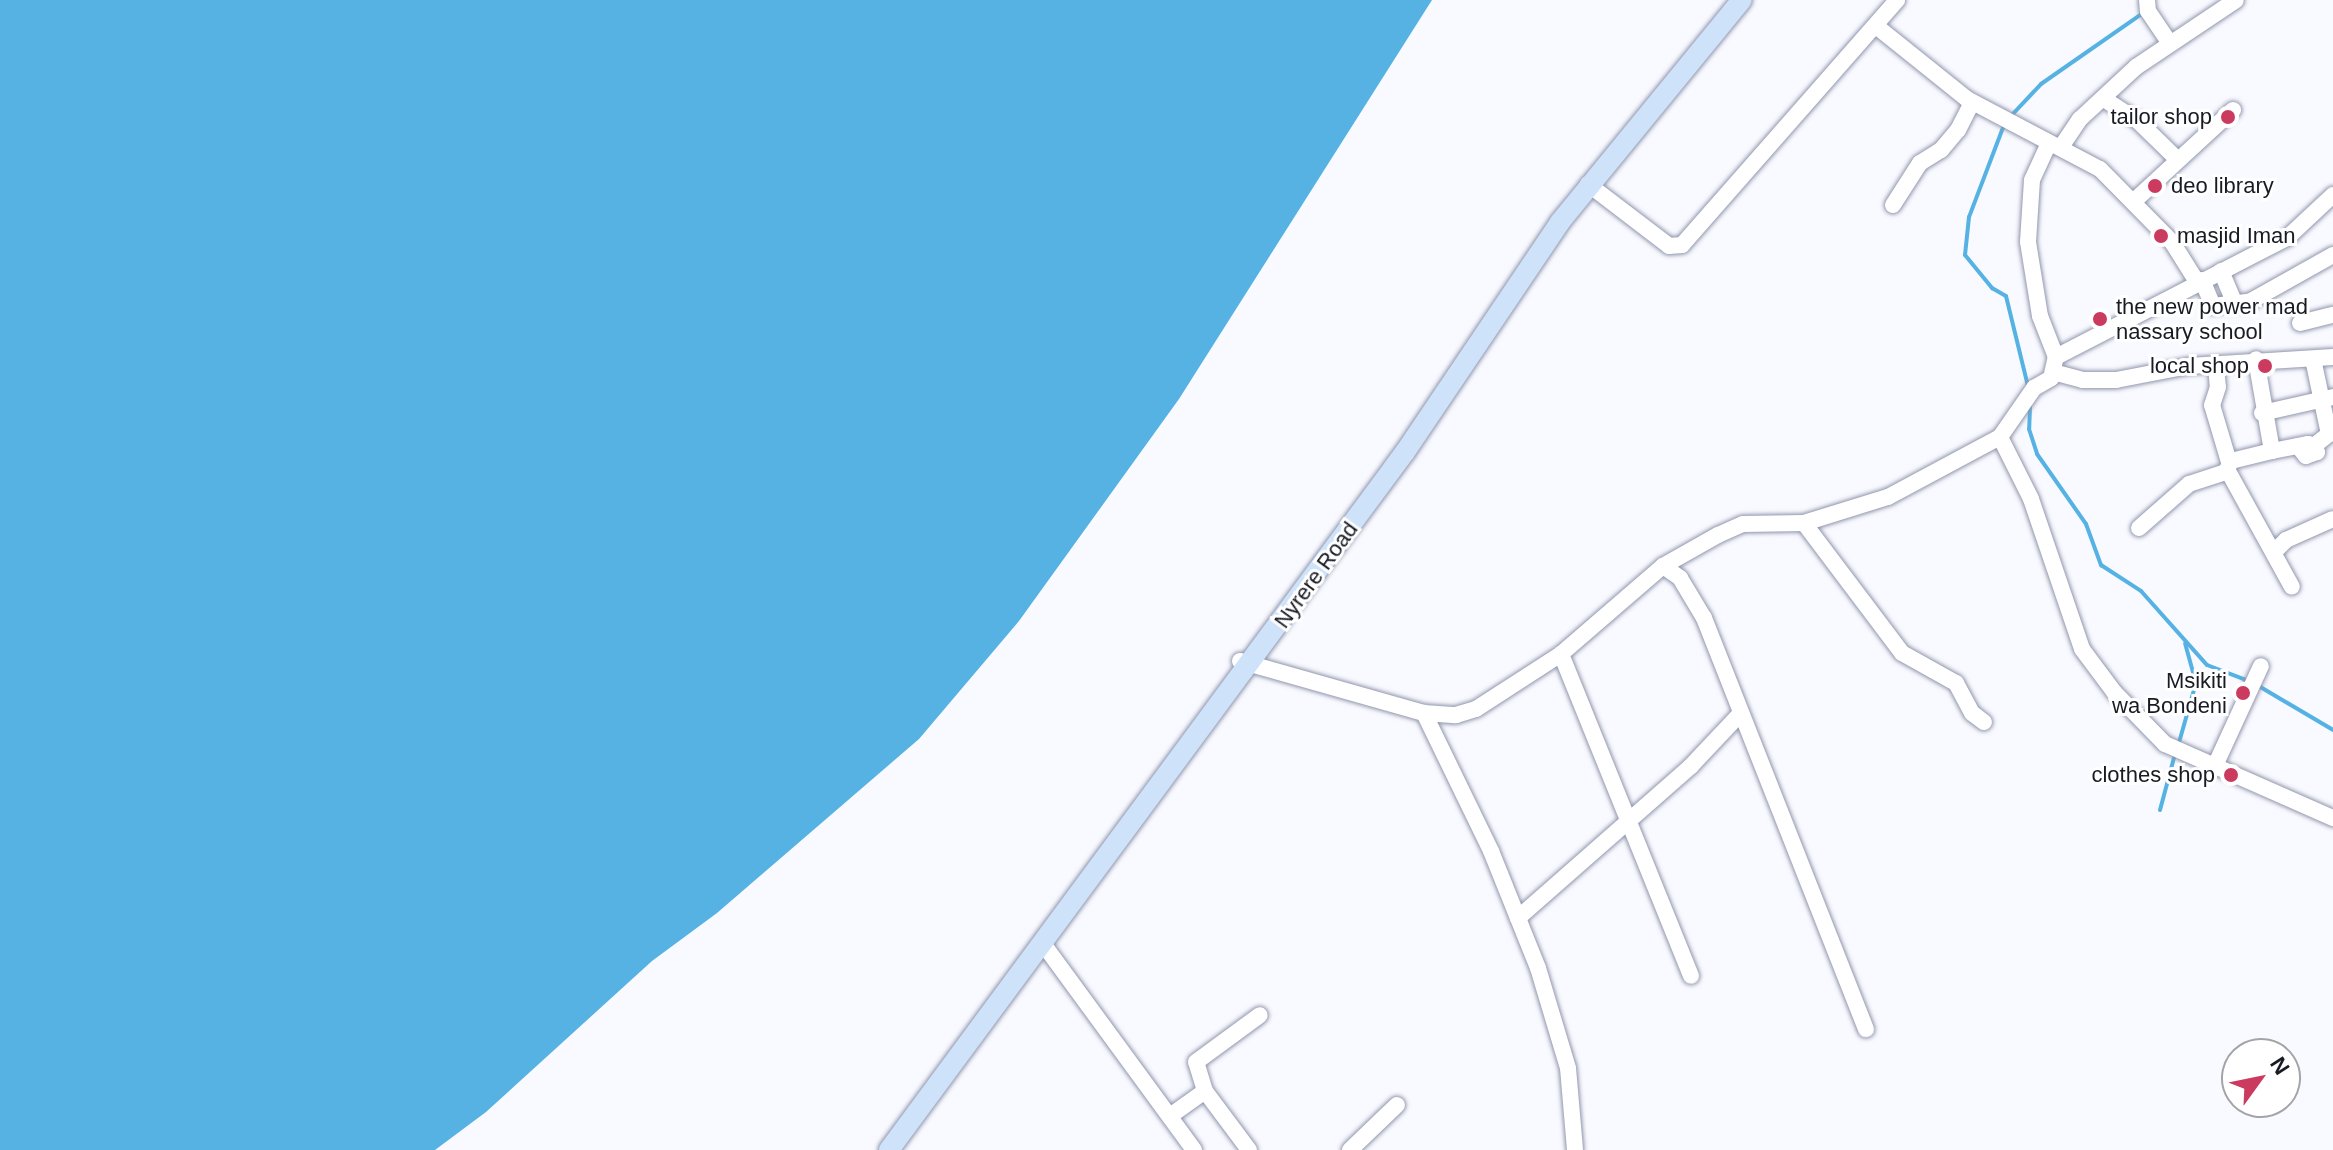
<!DOCTYPE html>
<style>
body{margin:0}
#map{position:relative;width:2333px;height:1150px;overflow:hidden;background:#f9faff;font-family:Helvetica,sans-serif}
div>[style]{position:absolute}
.water>*{inset:0;background:#55b2e3}
.stream>*{height:4px;margin:-2px;padding:0 2px;transform-origin:2px;border-radius:2px;background:#55b2e3}
.roads{filter:drop-shadow(0 0 2px #9096ad) drop-shadow(0 0 2px #9096ad)}
.minor>*{height:16px;margin:-8px;padding:0 8px;transform-origin:8px;border-radius:8px;background:#fff}
.major>*{height:20px;margin:-10px;padding:0 10px;transform-origin:10px;border-radius:10px;background:#cee2fa}
.dots>*{width:22px;height:22px;translate:-50% -50%;box-sizing:border-box;border:4px solid #fff;border-radius:50%}
span{translate:-50% -50%;white-space:nowrap;text-align:center;line-height:1.15;-webkit-text-stroke:6px #fff;paint-order:stroke}
.poi-label{font-size:22px;color:#191b24}
.right{translate:-100% -50%;text-align:right}
.left{translate:0 -50%;text-align:left}
.street-label{font-size:22px;color:#191b24}
.north{position:absolute;left:2221px;top:1038px;width:80px;height:80px;box-sizing:border-box;background:#fff;border:2px solid #a3a4a7;border-radius:50%;rotate:57deg;font-size:22px;font-weight:700;line-height:32px;text-align:center;color:#191b24}
.north::after{content:'';display:block;margin:auto;width:28px;height:36px;background:#ca3b5f;clip-path:polygon(50% 0,100% 100%,50% 72%,0 100%)}
</style>
<div id="map">
<div class="water">
<div style="clip-path:polygon(0 0,1432px 0,1179px 399px,1019px 621px,919px 739px,717px 913px,652px 961px,486px 1112px,435px 1150px,0 1150px)"></div>
</div>
<div class="stream">
<div style="left:2009px;top:118px;width:47px;rotate:-46.7deg"></div>
<div style="left:2041px;top:84px;width:124px;rotate:-34.8deg"></div>
<div style="left:2004px;top:125px;width:98px;rotate:110.8deg"></div>
<div style="left:1969px;top:217px;width:38px;rotate:96deg"></div>
<div style="left:1965px;top:255px;width:43px;rotate:50.7deg"></div>
<div style="left:1992px;top:288px;width:16px;rotate:30deg"></div>
<div style="left:2006px;top:296px;width:93px;rotate:76.3deg"></div>
<div style="left:2030px;top:406px;width:23px;rotate:92deg"></div>
<div style="left:2029px;top:429px;width:26px;rotate:72deg"></div>
<div style="left:2037px;top:454px;width:85px;rotate:55deg"></div>
<div style="left:2086px;top:524px;width:44px;rotate:69.9deg"></div>
<div style="left:2101px;top:565px;width:48px;rotate:33deg"></div>
<div style="left:2141px;top:591px;width:99px;rotate:48.3deg"></div>
<div style="left:2207px;top:665px;width:45px;rotate:20.9deg"></div>
<div style="left:2257px;top:685px;width:88px;rotate:30.6deg"></div>
<div style="left:2178px;top:746px;width:66px;rotate:-74.1deg"></div>
<div style="left:2196px;top:683px;width:41px;rotate:-105.4deg"></div>
<div style="left:2160px;top:810px;width:58px;rotate:-75deg"></div>
</div>
<div class="roads">
<div class="minor">
<div style="left:2147px;top:0;width:11px;rotate:85deg"></div>
<div style="left:2148px;top:11px;width:36px;rotate:56deg"></div>
<div style="left:1876px;top:26px;width:117px;rotate:38.7deg"></div>
<div style="left:1967px;top:99px;width:150px;rotate:27.8deg"></div>
<div style="left:2100px;top:169px;width:103px;rotate:45.4deg"></div>
<div style="left:2172px;top:242px;width:47px;rotate:58deg"></div>
<div style="left:2104px;top:99px;width:40px;rotate:32.9deg"></div>
<div style="left:2138px;top:121px;width:56px;rotate:44.3deg"></div>
<div style="left:2049px;top:143px;width:41px;rotate:114.7deg"></div>
<div style="left:2032px;top:180px;width:62px;rotate:93.7deg"></div>
<div style="left:2028px;top:242px;width:75px;rotate:80.8deg"></div>
<div style="left:2040px;top:316px;width:44px;rotate:68.7deg"></div>
<div style="left:2061px;top:147px;width:34px;rotate:-56deg"></div>
<div style="left:2080px;top:119px;width:76px;rotate:-42.9deg"></div>
<div style="left:2136px;top:67px;width:120px;rotate:-33.8deg"></div>
<div style="left:1588px;top:184px;width:102px;rotate:37.4deg"></div>
<div style="left:1669px;top:246px;width:13px;rotate:-4deg"></div>
<div style="left:1682px;top:245px;width:326px;rotate:-48.7deg"></div>
<div style="left:2133px;top:202px;width:136px;rotate:-42.6deg"></div>
<div style="left:1893px;top:205px;width:50px;rotate:-57.3deg"></div>
<div style="left:1920px;top:163px;width:25px;rotate:-32deg"></div>
<div style="left:1941px;top:150px;width:26px;rotate:-50deg"></div>
<div style="left:1958px;top:130px;width:31px;rotate:-63deg"></div>
<div style="left:2221px;top:271px;width:36px;rotate:67deg"></div>
<div style="left:2202px;top:280px;width:28px;rotate:67deg"></div>
<div style="left:2213px;top:306px;width:38px;rotate:-7deg"></div>
<div style="left:2251px;top:301px;width:94px;rotate:-29.3deg"></div>
<div style="left:2300px;top:323px;width:34px;rotate:-14deg"></div>
<div style="left:2313px;top:359px;width:77px;rotate:78deg"></div>
<div style="left:2329px;top:434px;width:18px;rotate:142deg"></div>
<div style="left:2216px;top:366px;width:21px;rotate:85deg"></div>
<div style="left:2218px;top:387px;width:19px;rotate:108deg"></div>
<div style="left:2212px;top:405px;width:59px;rotate:73.4deg"></div>
<div style="left:2053px;top:372px;width:31px;rotate:15deg"></div>
<div style="left:2083px;top:380px;width:33px"></div>
<div style="left:2116px;top:380px;width:74px;rotate:-10.9deg"></div>
<div style="left:2189px;top:366px;width:144px;rotate:-3.6deg"></div>
<div style="left:2262px;top:413px;width:73px;rotate:-12.7deg"></div>
<div style="left:2000px;top:437px;width:69px;rotate:63.4deg"></div>
<div style="left:2031px;top:499px;width:158px;rotate:71.2deg"></div>
<div style="left:2082px;top:649px;width:54px;rotate:53.3deg"></div>
<div style="left:2114px;top:692px;width:73px;rotate:45.6deg"></div>
<div style="left:2165px;top:744px;width:184px;rotate:23.8deg"></div>
<div style="left:2272px;top:451px;width:37px;rotate:-11deg"></div>
<div style="left:2308px;top:444px;width:12px;rotate:42deg"></div>
<div style="left:2317px;top:452px;width:12px;rotate:160deg"></div>
<div style="left:2306px;top:456px;width:13px;rotate:-129deg"></div>
<div style="left:2228px;top:471px;width:132px;rotate:61.1deg"></div>
<div style="left:1804px;top:523px;width:163px;rotate:53deg"></div>
<div style="left:1902px;top:653px;width:62px;rotate:29.1deg"></div>
<div style="left:1956px;top:683px;width:34px;rotate:62deg"></div>
<div style="left:1972px;top:713px;width:15px;rotate:37deg"></div>
<div style="left:2139px;top:528px;width:67px;rotate:-41.3deg"></div>
<div style="left:2189px;top:484px;width:39px;rotate:-18deg"></div>
<div style="left:2226px;top:472px;width:12px;rotate:-66deg"></div>
<div style="left:2231px;top:461px;width:42px;rotate:-13.7deg"></div>
<div style="left:2272px;top:451px;width:93px;rotate:-99.9deg"></div>
<div style="left:2276px;top:550px;width:14px;rotate:-45deg"></div>
<div style="left:2286px;top:540px;width:51px;rotate:-24.1deg"></div>
<div style="left:1663px;top:566px;width:21px;rotate:35deg"></div>
<div style="left:1680px;top:578px;width:47px;rotate:59deg"></div>
<div style="left:1704px;top:618px;width:442px;rotate:68.5deg"></div>
<div style="left:1561px;top:654px;width:347px;rotate:68deg"></div>
<div style="left:1240px;top:661px;width:191px;rotate:15.8deg"></div>
<div style="left:1424px;top:713px;width:32px;rotate:4deg"></div>
<div style="left:1456px;top:715px;width:21px;rotate:-17deg"></div>
<div style="left:1476px;top:709px;width:101px;rotate:-32.9deg"></div>
<div style="left:1561px;top:654px;width:135px;rotate:-40.8deg"></div>
<div style="left:1663px;top:566px;width:63px;rotate:-29.4deg"></div>
<div style="left:1718px;top:535px;width:27px;rotate:-24deg"></div>
<div style="left:1743px;top:524px;width:61px;rotate:-0.9deg"></div>
<div style="left:1804px;top:523px;width:88px;rotate:-17.2deg"></div>
<div style="left:1888px;top:497px;width:127px;rotate:-28.2deg"></div>
<div style="left:2000px;top:437px;width:60px;rotate:-55.2deg"></div>
<div style="left:2034px;top:388px;width:20px;rotate:-30deg"></div>
<div style="left:2051px;top:378px;width:22px;rotate:-77deg"></div>
<div style="left:2056px;top:357px;width:260px;rotate:-27.3deg"></div>
<div style="left:2287px;top:238px;width:63px;rotate:-43.1deg"></div>
<div style="left:1424px;top:713px;width:153px;rotate:64.1deg"></div>
<div style="left:1491px;top:851px;width:126px;rotate:68.1deg"></div>
<div style="left:1538px;top:968px;width:104px;rotate:73.3deg"></div>
<div style="left:1568px;top:1068px;width:82px;rotate:85.1deg"></div>
<div style="left:2214px;top:768px;width:112px;rotate:-65.3deg"></div>
<div style="left:1518px;top:918px;width:230px;rotate:-41.3deg"></div>
<div style="left:1691px;top:766px;width:71px;rotate:-46.7deg"></div>
<div style="left:1044px;top:945px;width:254px;rotate:53.8deg"></div>
<div style="left:1170px;top:1116px;width:43px;rotate:-35.5deg"></div>
<div style="left:1249px;top:1150px;width:74px;rotate:-126.7deg"></div>
<div style="left:1205px;top:1091px;width:30px;rotate:-107deg"></div>
<div style="left:1196px;top:1062px;width:79px;rotate:-36.3deg"></div>
<div style="left:1350px;top:1150px;width:65px;rotate:-43.8deg"></div>
</div>
<div class="major">
<div style="left:889px;top:1150px;width:868px;rotate:-53.53deg"></div>
<div style="left:1405px;top:452px;width:277px;rotate:-56deg"></div>
<div style="left:1560px;top:222px;width:287px;rotate:-50.7deg"></div>
</div>
</div>
<div class="dots">
<div style="left:2228px;top:117px;background:#ca3b5f"></div>
<div style="left:2155px;top:186px;background:#ca3b5f"></div>
<div style="left:2161px;top:236px;background:#ca3b5f"></div>
<div style="left:2100px;top:319px;background:#ca3b5f"></div>
<div style="left:2265px;top:366px;background:#ca3b5f"></div>
<div style="left:2243px;top:693px;background:#ca3b5f"></div>
<div style="left:2231px;top:775px;background:#ca3b5f"></div>
</div>
<div class="poi-label">
<span class="right" style="left:2212px;top:117px">tailor shop</span>
<span class="left" style="left:2171px;top:186px">deo library</span>
<span class="left" style="left:2177px;top:236px">masjid Iman</span>
<span class="left" style="left:2116px;top:319px">the new power mad<br>nassary school</span>
<span class="right" style="left:2249px;top:366px">local shop</span>
<span class="right" style="left:2227px;top:693px">Msikiti<br>wa Bondeni</span>
<span class="right" style="left:2215px;top:775px">clothes shop</span>
</div>
<div class="street-label">
<span style="left:1316px;top:575px;rotate:-54deg">Nyrere Road</span>
</div>
<div class="north">N</div>
</div>
